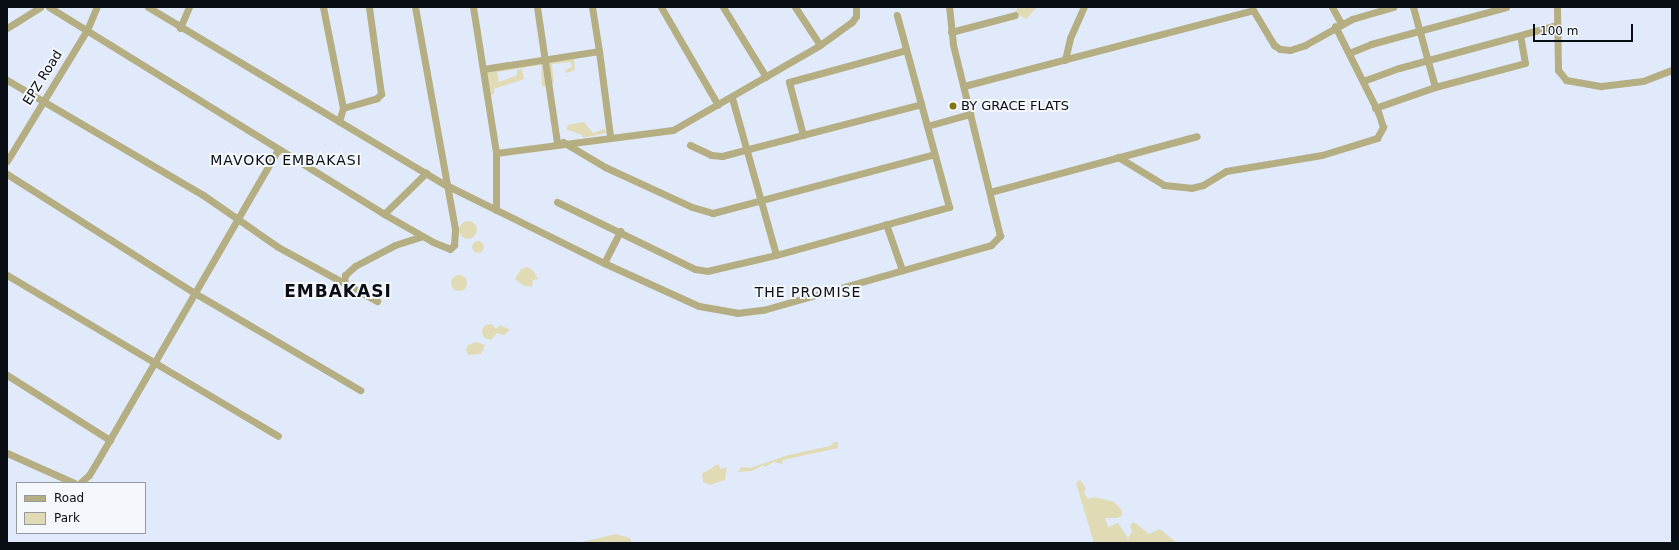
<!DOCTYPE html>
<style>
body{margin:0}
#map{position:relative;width:1679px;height:550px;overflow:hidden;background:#e1eafb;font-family:"DejaVu Sans",sans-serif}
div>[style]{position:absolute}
.green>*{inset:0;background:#e0dbb5}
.round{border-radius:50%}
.street>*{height:7px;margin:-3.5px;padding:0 3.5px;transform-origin:3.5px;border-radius:3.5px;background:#b4ae82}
.dots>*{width:11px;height:11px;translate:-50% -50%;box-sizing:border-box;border:2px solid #f4f7fb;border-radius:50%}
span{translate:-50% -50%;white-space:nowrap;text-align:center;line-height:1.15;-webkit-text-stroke:4px #f4f7fb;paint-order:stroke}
.street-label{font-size:13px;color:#090d14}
.poi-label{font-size:13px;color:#090d14}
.left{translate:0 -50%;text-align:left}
.neighbourhood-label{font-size:14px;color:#090d14;letter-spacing:1px}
.district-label{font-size:17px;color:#090d14;font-weight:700;letter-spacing:1px}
.frame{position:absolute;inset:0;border:8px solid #090d14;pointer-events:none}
.legend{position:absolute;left:16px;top:482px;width:130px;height:52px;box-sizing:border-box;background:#f4f7fb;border:1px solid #96999f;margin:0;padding:5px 7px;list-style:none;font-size:12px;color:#090d14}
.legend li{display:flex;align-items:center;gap:8px;height:20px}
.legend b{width:20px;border:1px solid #96999f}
.scale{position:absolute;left:1533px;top:24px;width:100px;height:18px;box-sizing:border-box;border:2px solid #090d14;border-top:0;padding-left:5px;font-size:12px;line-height:14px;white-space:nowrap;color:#090d14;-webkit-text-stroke:3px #f4f7fb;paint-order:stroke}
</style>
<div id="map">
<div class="green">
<div style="clip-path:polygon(1018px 7px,1037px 7px,1026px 19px,1015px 12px)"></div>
<div style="clip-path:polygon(574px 57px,575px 70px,566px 73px,565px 70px,572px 67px,570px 62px,552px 64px,554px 83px,551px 85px,547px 63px)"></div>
<div style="clip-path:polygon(542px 63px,546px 87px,542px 86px,541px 65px,497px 72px,499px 82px,517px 75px,517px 70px,522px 69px,524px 79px,494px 89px,494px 94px,490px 95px,487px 71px)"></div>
<div style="clip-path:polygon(584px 122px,593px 133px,605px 129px,606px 133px,583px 138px,582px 135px,566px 129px,568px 125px)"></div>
<div class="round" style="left:459px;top:221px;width:18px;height:18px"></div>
<div class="round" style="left:472px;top:241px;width:12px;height:12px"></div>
<div style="clip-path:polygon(527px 267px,533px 270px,538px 279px,533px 280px,532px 287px,524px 286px,515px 279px,521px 269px)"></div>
<div class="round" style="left:451px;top:275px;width:16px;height:16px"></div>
<div style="clip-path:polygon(492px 324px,496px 329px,500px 325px,510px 330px,504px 335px,497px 333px,491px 340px,485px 338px,482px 333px,482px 329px,486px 325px)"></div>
<div style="clip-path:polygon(476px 342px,485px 345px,481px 354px,468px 355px,466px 350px,468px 345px)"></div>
<div style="clip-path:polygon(834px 442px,838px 442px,838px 448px,783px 460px,782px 464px,774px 462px,765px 467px,763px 465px,752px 471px,738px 472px,741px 467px,750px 468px,788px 455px,830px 446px)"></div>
<div style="clip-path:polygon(718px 464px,721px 469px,727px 467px,725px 480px,710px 485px,703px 482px,702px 474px)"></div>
<div style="clip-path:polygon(1080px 480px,1086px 488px,1084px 493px,1088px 499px,1094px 497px,1114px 502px,1122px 510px,1122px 516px,1117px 518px,1105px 518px,1108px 527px,1118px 523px,1128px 538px,1132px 532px,1130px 525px,1134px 522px,1149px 534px,1160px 529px,1177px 543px,1094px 543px,1076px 483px)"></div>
<div style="clip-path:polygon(616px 534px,630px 538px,632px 543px,578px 543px)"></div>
</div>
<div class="street">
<div style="left:49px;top:7px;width:394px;rotate:31.7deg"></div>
<div style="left:384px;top:214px;width:59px;rotate:-44.3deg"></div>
<div style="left:148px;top:7px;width:347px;rotate:30.9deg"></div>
<div style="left:446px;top:185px;width:176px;rotate:26.3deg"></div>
<div style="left:604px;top:263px;width:104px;rotate:24.4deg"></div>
<div style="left:699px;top:306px;width:39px;rotate:10deg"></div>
<div style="left:737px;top:313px;width:26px;rotate:-7deg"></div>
<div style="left:763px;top:310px;width:237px;rotate:-15.9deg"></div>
<div style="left:991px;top:245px;width:13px;rotate:-45deg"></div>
<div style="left:1000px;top:236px;width:198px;rotate:-103.8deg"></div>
<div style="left:953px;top:44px;width:37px;rotate:-96deg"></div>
<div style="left:323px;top:7px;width:103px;rotate:78.8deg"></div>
<div style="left:343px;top:108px;width:14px;rotate:107deg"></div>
<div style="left:473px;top:7px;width:148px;rotate:81deg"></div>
<div style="left:496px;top:153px;width:57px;rotate:90deg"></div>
<div style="left:537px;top:7px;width:137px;rotate:81.6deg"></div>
<div style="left:661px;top:7px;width:113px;rotate:59.8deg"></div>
<div style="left:723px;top:7px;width:82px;rotate:58.4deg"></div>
<div style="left:795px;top:7px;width:45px;rotate:56.7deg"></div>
<div style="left:1332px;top:7px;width:18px;rotate:61deg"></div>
<div style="left:1413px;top:7px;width:83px;rotate:74.6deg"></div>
<div style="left:1435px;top:87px;width:93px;rotate:-14.9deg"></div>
<div style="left:1525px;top:63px;width:27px;rotate:-100deg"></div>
<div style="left:1557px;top:7px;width:63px;rotate:89.1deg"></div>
<div style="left:1558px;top:70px;width:13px;rotate:51deg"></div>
<div style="left:1566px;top:80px;width:36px;rotate:10deg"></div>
<div style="left:1601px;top:86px;width:42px;rotate:-6.8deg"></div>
<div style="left:1643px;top:81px;width:31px;rotate:-21deg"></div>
<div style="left:7px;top:28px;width:39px;rotate:-32deg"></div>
<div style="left:180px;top:28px;width:23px;rotate:-67deg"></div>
<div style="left:951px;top:32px;width:66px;rotate:-14.9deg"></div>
<div style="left:599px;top:51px;width:86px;rotate:82.6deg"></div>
<div style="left:1349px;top:53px;width:24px;rotate:-22deg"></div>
<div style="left:1371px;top:44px;width:140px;rotate:-15.3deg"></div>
<div style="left:1065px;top:60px;width:23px;rotate:-77deg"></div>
<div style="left:1070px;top:38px;width:34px;rotate:-66deg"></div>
<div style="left:483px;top:69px;width:117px;rotate:-8.8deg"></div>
<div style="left:599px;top:51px;width:45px;rotate:-99deg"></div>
<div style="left:7px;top:80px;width:227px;rotate:30.4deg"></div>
<div style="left:203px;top:195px;width:91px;rotate:34.7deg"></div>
<div style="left:278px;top:247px;width:113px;rotate:28.6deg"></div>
<div style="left:1363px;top:81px;width:38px;rotate:-20deg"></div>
<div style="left:1399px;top:68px;width:164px;rotate:-15.2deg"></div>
<div style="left:964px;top:86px;width:299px;rotate:-14.7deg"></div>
<div style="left:1253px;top:10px;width:41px;rotate:59deg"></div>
<div style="left:1274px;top:45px;width:7px;rotate:34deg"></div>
<div style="left:1280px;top:49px;width:10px;rotate:6deg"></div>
<div style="left:1290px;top:50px;width:16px;rotate:-18deg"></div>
<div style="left:1305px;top:45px;width:54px;rotate:-29deg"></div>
<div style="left:1352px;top:19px;width:43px;rotate:-16.3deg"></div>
<div style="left:732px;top:98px;width:163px;rotate:74.3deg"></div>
<div style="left:343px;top:108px;width:35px;rotate:-16deg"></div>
<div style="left:377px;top:98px;width:6px;rotate:-45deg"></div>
<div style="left:381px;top:94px;width:88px;rotate:-97.9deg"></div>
<div style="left:1375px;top:108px;width:64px;rotate:-19.3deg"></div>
<div style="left:927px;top:126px;width:45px;rotate:-15.6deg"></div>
<div style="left:803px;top:135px;width:55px;rotate:-104.8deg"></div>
<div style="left:789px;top:82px;width:121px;rotate:-15.3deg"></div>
<div style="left:563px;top:142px;width:49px;rotate:30.8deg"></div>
<div style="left:605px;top:167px;width:96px;rotate:24.7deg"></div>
<div style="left:692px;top:207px;width:22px;rotate:16deg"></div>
<div style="left:713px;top:213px;width:229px;rotate:-14.9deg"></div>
<div style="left:690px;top:145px;width:23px;rotate:25deg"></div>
<div style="left:711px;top:155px;width:11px;rotate:5deg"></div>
<div style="left:722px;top:156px;width:206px;rotate:-14.6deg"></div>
<div style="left:496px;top:153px;width:178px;rotate:-7.4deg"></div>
<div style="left:673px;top:130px;width:170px;rotate:-30deg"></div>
<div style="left:820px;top:45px;width:39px;rotate:-36deg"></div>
<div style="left:852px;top:22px;width:7px;rotate:-56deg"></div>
<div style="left:856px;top:16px;width:9px;rotate:-90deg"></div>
<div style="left:1118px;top:157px;width:54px;rotate:31.3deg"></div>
<div style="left:1164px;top:185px;width:27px;rotate:6deg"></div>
<div style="left:1191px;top:188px;width:12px;rotate:-14deg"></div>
<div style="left:1203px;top:185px;width:27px;rotate:-31deg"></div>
<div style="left:1226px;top:171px;width:97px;rotate:-9.5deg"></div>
<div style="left:1322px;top:155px;width:58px;rotate:-17.2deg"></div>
<div style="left:1377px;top:138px;width:13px;rotate:-61deg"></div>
<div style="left:1383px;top:127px;width:16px;rotate:-108deg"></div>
<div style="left:1378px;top:112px;width:96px;rotate:-116.6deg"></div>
<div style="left:7px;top:161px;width:153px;rotate:-58.6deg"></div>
<div style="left:87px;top:30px;width:25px;rotate:-67deg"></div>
<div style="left:7px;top:174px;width:220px;rotate:32.4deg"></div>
<div style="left:193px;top:292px;width:194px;rotate:30.4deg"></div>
<div style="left:990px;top:192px;width:214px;rotate:-15.1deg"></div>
<div style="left:557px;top:202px;width:153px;rotate:25.9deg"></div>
<div style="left:695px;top:269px;width:12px;rotate:9deg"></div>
<div style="left:707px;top:271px;width:71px;rotate:-13.1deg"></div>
<div style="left:776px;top:255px;width:180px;rotate:-15.5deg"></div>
<div style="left:949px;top:207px;width:199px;rotate:-105.2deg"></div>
<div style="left:384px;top:214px;width:56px;rotate:29.7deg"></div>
<div style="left:433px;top:242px;width:18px;rotate:22deg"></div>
<div style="left:450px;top:249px;width:6px;rotate:-45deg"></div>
<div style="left:454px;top:245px;width:16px;rotate:-86deg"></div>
<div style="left:455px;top:229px;width:226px;rotate:-100.2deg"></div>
<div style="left:886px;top:224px;width:49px;rotate:70.8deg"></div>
<div style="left:604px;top:263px;width:36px;rotate:-63deg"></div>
<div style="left:7px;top:275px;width:315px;rotate:30.7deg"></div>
<div style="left:344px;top:283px;width:8px;rotate:-83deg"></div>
<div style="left:345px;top:275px;width:13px;rotate:-42deg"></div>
<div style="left:355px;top:266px;width:45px;rotate:-27.7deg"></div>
<div style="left:395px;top:245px;width:28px;rotate:-18deg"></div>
<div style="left:7px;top:375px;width:122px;rotate:32.3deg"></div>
<div style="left:7px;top:453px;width:73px;rotate:24.1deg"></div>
<div style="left:80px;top:483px;width:12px;rotate:-42deg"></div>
<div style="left:89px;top:475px;width:17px;rotate:-59deg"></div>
<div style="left:98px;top:460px;width:359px;rotate:-59.9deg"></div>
</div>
<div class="dots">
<div style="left:953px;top:106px;background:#817416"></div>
</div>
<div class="street-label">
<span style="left:43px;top:78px;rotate:-58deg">EPZ Road</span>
</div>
<div class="poi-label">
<span class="left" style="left:961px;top:106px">BY GRACE FLATS</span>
</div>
<div class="neighbourhood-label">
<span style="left:286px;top:160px">MAVOKO EMBAKASI</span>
<span style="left:808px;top:292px">THE PROMISE</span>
</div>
<div class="district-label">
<span style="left:338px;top:292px">EMBAKASI</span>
</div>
<div class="frame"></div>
<ul class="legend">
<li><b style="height:5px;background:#b4ae82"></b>Road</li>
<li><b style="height:11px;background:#e0dbb5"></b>Park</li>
</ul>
<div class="scale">100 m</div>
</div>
